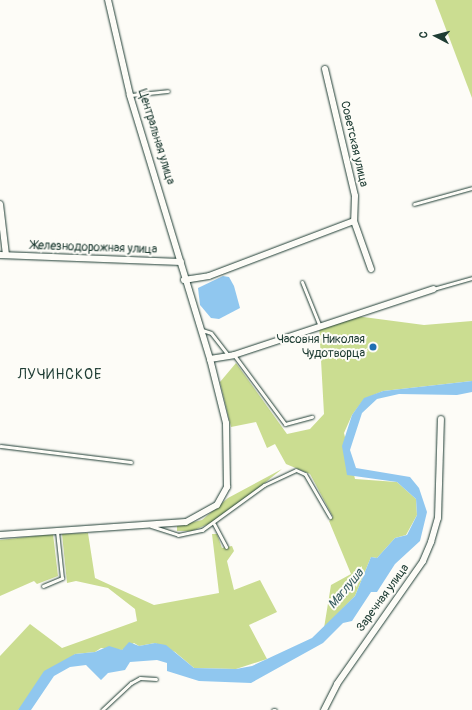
<!DOCTYPE html>
<meta charset="utf-8">
<style>
body{margin:0}
#map{position:relative;width:472px;height:710px;overflow:hidden;background:#fdfcf7;font-family:Pangolin,sans-serif}
div>[style]{position:absolute}
.green>*{inset:0;background:#cbdd91}
.water>*{inset:0;background:#90c7ef}
.roads{filter:drop-shadow(0 0 1px #1f3d34) drop-shadow(0 0 1px #1f3d34)}
.service>*{height:3px;margin:-1.5px;padding:0 1.5px;transform-origin:1.5px;border-radius:1.5px;background:#fdfcf7}
.minor>*{height:6px;margin:-3px;padding:0 3px;transform-origin:3px;border-radius:3px;background:#fdfcf7}
.dots>*{width:11px;height:11px;translate:-50% -50%;box-sizing:border-box;border:2px solid #fdfcf7;border-radius:50%}
span{translate:-50% -50%;white-space:nowrap;text-align:center;line-height:1.15;-webkit-text-stroke:4px #fdfcf7;paint-order:stroke}
.street-label{font-size:12px;color:#1f3d34}
.poi-label{font-size:12px;color:#1f3d34}
.right{translate:-100% -50%;text-align:right}
.water-label{font-size:13px;color:#3b6063;font-style:italic}
.quarter-label{font-size:14px;color:#1f3d34;letter-spacing:1px}
.north{position:absolute;left:416px;top:16px;width:40px;height:40px;-webkit-text-stroke:3px #fdfcf7;paint-order:stroke;rotate:276deg;font-size:11px;font-weight:700;line-height:16px;text-align:center;color:#1f3d34}
.north::after{content:'';display:block;margin:auto;width:14px;height:18px;background:#1f3d34;clip-path:polygon(50% 0,100% 100%,50% 72%,0 100%)}
</style>
<div id="map">
<div class="green">
<div style="clip-path:polygon(435px 0,472px 0,472px 98px)"></div>
<div style="clip-path:polygon(348px 315px,424px 325px,472px 321px,472px 381px,383px 391px,364px 399px,352px 415px,344px 433px,355px 479px,397px 482px,416px 499px,417px 515px,406px 535px,395px 538px,377px 558px,371px 557px,355px 596px,324px 628px,331px 585px,351px 574px,329px 521px,333px 517px,310px 474px,286px 464px,275px 444px,267px 448px,256px 422px,231px 427px,220px 382px,236px 363px,287px 434px,310px 429px,324px 414px,319px 324px)"></div>
<div style="clip-path:polygon(282px 469px,220px 519px,192px 531px,177px 531px,177px 526px,202px 520px,228px 498px)"></div>
<div style="clip-path:polygon(88px 533px,95px 578px,154px 605px,219px 593px,212px 534px,217px 534px,222px 548px,232px 546px,234px 551px,227px 561px,234px 590px,260px 580px,277px 612px,249px 625px,267px 659px,236px 669px,194px 668px,175px 652px,155px 643px,139px 646px,134px 643px,122px 650px,101px 648px,95px 652px,75px 654px,18px 710px,0 710px,0 656px,30px 624px,62px 648px,137px 621px,135px 609px,108px 588px,76px 581px,67px 583px,62px 534px)"></div>
<div style="clip-path:polygon(53px 534px,58px 576px,37px 584px,34px 581px,0 596px,0 540px)"></div>
</div>
<div class="water">
<div style="clip-path:polygon(223px 276px,229px 277px,234px 286px,240px 308px,219px 319px,211px 318px,200px 305px,198px 288px)"></div>
<div style="clip-path:polygon(472px 381px,472px 392px,457px 395px,399px 394px,377px 399px,362px 413px,350px 450px,356px 468px,410px 477px,419px 488px,427px 512px,420px 541px,395px 564px,377px 592px,371px 592px,352px 621px,343px 623px,323px 643px,251px 683px,199px 681px,167px 671px,167px 663px,157px 660px,130px 662px,125px 670px,108px 673px,101px 680px,86px 665px,70px 667px,54px 676px,31px 710px,18px 710px,44px 671px,75px 654px,95px 652px,109px 646px,122px 650px,129px 642px,139px 646px,155px 643px,166px 645px,194px 668px,236px 669px,252px 666px,312px 638px,355px 596px,371px 557px,377px 558px,395px 538px,407px 535px,417px 515px,416px 499px,397px 482px,347px 475px,342px 446px,352px 415px,364px 398px,383px 391px)"></div>
</div>
<div class="roads">
<div class="service">
<div style="left:130px;top:95px;width:38px;rotate:-6deg"></div>
<div style="left:414px;top:204px;width:60px;rotate:-15.4deg"></div>
<div style="left:302px;top:282px;width:45px;rotate:68deg"></div>
<div style="left:433px;top:289px;width:41px;rotate:-15.8deg"></div>
<div style="left:202px;top:330px;width:9px;rotate:18deg"></div>
<div style="left:211px;top:333px;width:28px;rotate:52deg"></div>
<div style="left:234px;top:355px;width:86px;rotate:53.5deg"></div>
<div style="left:285px;top:424px;width:28px;rotate:-15deg"></div>
<div style="left:0;top:446px;width:132px;rotate:7deg"></div>
<div style="left:214px;top:524px;width:26px;rotate:62deg"></div>
<div style="left:151px;top:526px;width:28px;rotate:18deg"></div>
<div style="left:178px;top:535px;width:25px;rotate:-12deg"></div>
<div style="left:202px;top:530px;width:77px;rotate:-36deg"></div>
<div style="left:264px;top:485px;width:35px;rotate:-25deg"></div>
<div style="left:296px;top:470px;width:10px;rotate:24deg"></div>
<div style="left:305px;top:474px;width:50px;rotate:59.8deg"></div>
<div style="left:43px;top:586px;width:21px;rotate:-23deg"></div>
<div style="left:62px;top:578px;width:47px;rotate:-96.1deg"></div>
<div style="left:102px;top:710px;width:40px;rotate:-43deg"></div>
<div style="left:131px;top:683px;width:10px;rotate:-29deg"></div>
<div style="left:140px;top:678px;width:16px;rotate:4deg"></div>
<div style="left:273px;top:710px;width:2px"></div>
</div>
<div class="minor">
<div style="left:325px;top:69px;width:130px;rotate:76.7deg"></div>
<div style="left:355px;top:196px;width:25px;rotate:92deg"></div>
<div style="left:354px;top:221px;width:51px;rotate:70.5deg"></div>
<div style="left:0;top:204px;width:51px;rotate:83.3deg"></div>
<div style="left:0;top:255px;width:181px;rotate:2.2deg"></div>
<div style="left:184px;top:280px;width:25px;rotate:-9deg"></div>
<div style="left:209px;top:276px;width:155px;rotate:-20.8deg"></div>
<div style="left:210px;top:359px;width:24px;rotate:-9deg"></div>
<div style="left:234px;top:355px;width:210px;rotate:-18.3deg"></div>
<div style="left:0;top:535px;width:186px;rotate:-4deg"></div>
<div style="left:186px;top:522px;width:35px;rotate:-29deg"></div>
<div style="left:217px;top:505px;width:21px;rotate:-61deg"></div>
<div style="left:227px;top:487px;width:64px;rotate:-90.9deg"></div>
<div style="left:226px;top:423px;width:66px;rotate:-104deg"></div>
<div style="left:210px;top:359px;width:276px;rotate:-106.9deg"></div>
<div style="left:130px;top:95px;width:98px;rotate:-103deg"></div>
<div style="left:324px;top:710px;width:29px;rotate:-63deg"></div>
<div style="left:337px;top:684px;width:150px;rotate:-55deg"></div>
<div style="left:423px;top:561px;width:21px;rotate:-67deg"></div>
<div style="left:431px;top:542px;width:25px;rotate:-74deg"></div>
<div style="left:438px;top:518px;width:99px;rotate:-88.3deg"></div>
</div>
</div>
<div class="dots">
<div style="left:373px;top:347px;background:#1f6fb2"></div>
</div>
<div class="street-label">
<span style="left:156px;top:137px;rotate:73deg">Центральная улица</span>
<span style="left:354px;top:144px;rotate:77deg">Советская улица</span>
<span style="left:94px;top:248px;rotate:2deg">Железнодорожная улица</span>
<span style="left:383px;top:598px;rotate:-54deg">Заречная улица</span>
</div>
<div class="poi-label">
<span class="right" style="left:365px;top:347px">Часовня Николая<br>Чудотворца</span>
</div>
<div class="water-label">
<span style="left:346px;top:589px;rotate:-50deg">Маглуша</span>
</div>
<div class="quarter-label">
<span style="left:60px;top:375px">ЛУЧИНСКОЕ</span>
</div>
<div class="north">С</div>
</div>
